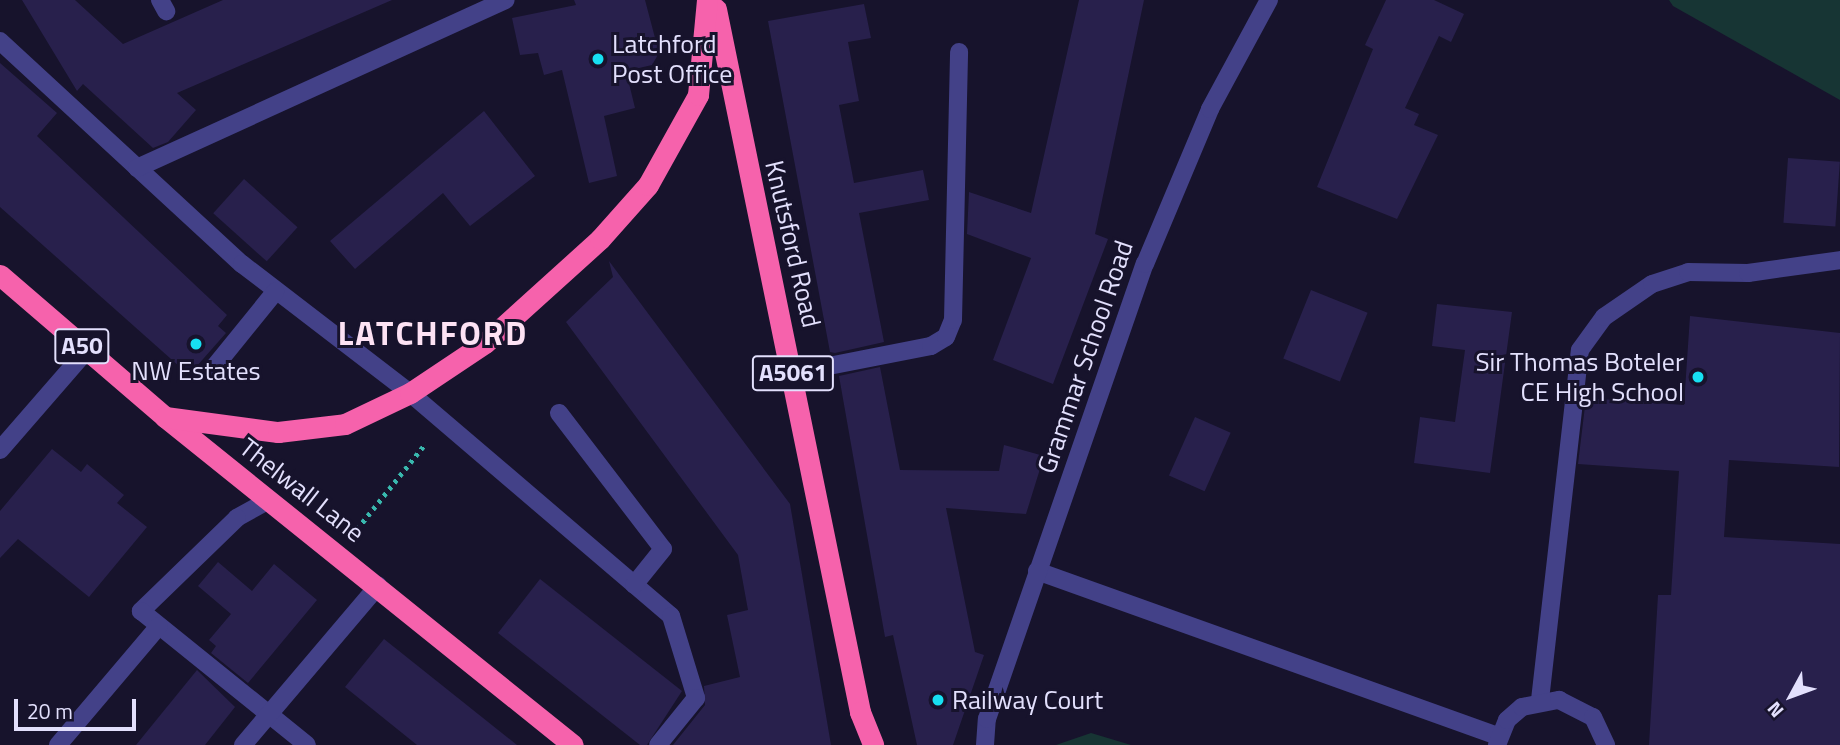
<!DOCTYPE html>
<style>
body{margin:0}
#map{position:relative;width:1840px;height:745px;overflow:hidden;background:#17132c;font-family:"Titillium Web",sans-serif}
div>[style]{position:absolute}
.green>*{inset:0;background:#173534}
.building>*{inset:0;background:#28204c;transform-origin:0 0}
.path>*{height:4.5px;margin-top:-2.25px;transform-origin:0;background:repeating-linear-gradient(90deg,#39b8ae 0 3.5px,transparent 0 8.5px)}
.minor>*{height:18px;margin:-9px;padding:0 9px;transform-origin:9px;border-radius:9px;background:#434188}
.highway>*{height:21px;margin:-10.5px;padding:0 10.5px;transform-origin:10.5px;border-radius:10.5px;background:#f662ac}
.dots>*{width:19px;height:19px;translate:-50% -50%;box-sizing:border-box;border:4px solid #17132c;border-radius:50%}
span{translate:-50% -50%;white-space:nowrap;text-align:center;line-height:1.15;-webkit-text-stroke:6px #17132c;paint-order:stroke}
.shield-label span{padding:2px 5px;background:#17132c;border:2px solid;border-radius:5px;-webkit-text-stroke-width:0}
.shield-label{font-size:24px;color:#e3e0fd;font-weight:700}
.poi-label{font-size:26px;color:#e3e0fd}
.left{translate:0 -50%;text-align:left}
.right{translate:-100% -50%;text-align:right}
.street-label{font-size:26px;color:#e3e0fd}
.district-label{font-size:33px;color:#fde2f4;font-weight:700;letter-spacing:2px}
.north{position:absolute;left:1756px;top:661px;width:70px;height:70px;-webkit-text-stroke:5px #17132c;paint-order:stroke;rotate:229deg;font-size:19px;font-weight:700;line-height:28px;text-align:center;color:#e3e0fd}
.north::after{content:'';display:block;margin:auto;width:24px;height:32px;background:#e3e0fd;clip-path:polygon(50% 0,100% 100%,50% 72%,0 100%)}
.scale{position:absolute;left:14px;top:699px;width:122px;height:32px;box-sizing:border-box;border:4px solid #e3e0fd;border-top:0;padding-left:9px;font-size:21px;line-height:24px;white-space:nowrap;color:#e3e0fd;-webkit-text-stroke:5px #17132c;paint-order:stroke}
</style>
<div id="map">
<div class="green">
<div style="clip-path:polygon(1669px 0,1840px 0,1840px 100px,1673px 6px)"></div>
<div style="clip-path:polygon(1091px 733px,1131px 745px,1056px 745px)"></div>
</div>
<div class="building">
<div style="clip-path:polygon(22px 0,75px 0,123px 44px,223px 0,392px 0,177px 93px,196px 110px,168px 142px,153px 148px,83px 84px,77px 91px)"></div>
<div style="clip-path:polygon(574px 0,645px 0,659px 53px,652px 65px,626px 71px,635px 108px,604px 116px,617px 176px,589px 183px,562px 70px,544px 75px,538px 53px,520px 55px,512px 18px,576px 5px)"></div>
<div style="clip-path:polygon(1079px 0,1144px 0,1095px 234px,1108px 239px,1053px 384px,993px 360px,1031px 258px,967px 234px,969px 192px,1031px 213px)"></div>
<div style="clip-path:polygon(1386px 0,1434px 0,1464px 14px,1451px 42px,1439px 36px,1405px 108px,1419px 114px,1414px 125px,1438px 135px,1397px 219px,1317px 187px,1373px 49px,1365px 45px)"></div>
<div style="clip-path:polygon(864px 4px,871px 38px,848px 42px,859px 101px,839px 105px,854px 183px,923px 170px,929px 200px,859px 213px,884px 342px,835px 353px,830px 352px,768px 21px)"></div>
<div style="clip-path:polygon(0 63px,57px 113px,37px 136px,227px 315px,218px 326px,226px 333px,189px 375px,0 207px)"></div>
<div style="clip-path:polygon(484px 111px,535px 176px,470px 226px,443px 193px,355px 269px,330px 241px)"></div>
<div style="left:1788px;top:158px;width:52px;height:65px;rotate:4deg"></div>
<div style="left:244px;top:179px;width:72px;height:46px;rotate:42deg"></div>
<div style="clip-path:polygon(609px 261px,790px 504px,831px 745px,673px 745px,705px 705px,704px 686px,740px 677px,727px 615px,748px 610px,738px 555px,566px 322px,613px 277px)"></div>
<div style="left:1311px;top:290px;width:61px;height:74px;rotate:22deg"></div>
<div style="clip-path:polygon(1437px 304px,1512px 312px,1490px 473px,1414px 463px,1420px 417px,1455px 422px,1465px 350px,1432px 346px)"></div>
<div style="clip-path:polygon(1690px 316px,1840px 333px,1839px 467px,1729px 460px,1724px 537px,1840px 544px,1840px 745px,1649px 745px,1658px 595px,1671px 595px,1679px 471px,1578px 464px,1586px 398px,1684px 405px)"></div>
<div style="clip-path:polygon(880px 367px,900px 470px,999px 471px,1004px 445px,1044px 456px,1026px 514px,946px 508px,975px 652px,984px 655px,953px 745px,917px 745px,893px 635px,885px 637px,839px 376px)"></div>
<div style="left:1195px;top:417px;width:39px;height:64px;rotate:24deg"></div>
<div style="clip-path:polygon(52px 449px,81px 472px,87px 464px,124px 495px,117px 503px,147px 527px,89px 597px,18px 539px,0 558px,0 511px)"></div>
<div style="clip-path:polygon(218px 562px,252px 591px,274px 564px,317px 600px,248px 683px,211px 653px,216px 646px,209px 640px,231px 614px,198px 586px)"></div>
<div style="clip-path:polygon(540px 579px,682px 691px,647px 745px,640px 745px,498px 633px)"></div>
<div style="clip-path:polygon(384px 639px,517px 745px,417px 745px,345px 687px)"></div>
<div style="clip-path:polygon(197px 670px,235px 707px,205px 745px,136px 745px)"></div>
</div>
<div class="path">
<div style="left:357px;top:529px;width:110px;rotate:-51.3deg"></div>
</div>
<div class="minor">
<div style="left:160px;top:0;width:13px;rotate:61deg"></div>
<div style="left:0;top:41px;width:329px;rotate:42.7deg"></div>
<div style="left:242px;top:264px;width:212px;rotate:37.5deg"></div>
<div style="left:410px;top:393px;width:343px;rotate:40.5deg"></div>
<div style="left:671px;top:616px;width:86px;rotate:73deg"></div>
<div style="left:696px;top:698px;width:60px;rotate:129deg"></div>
<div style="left:137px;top:168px;width:405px;rotate:-24.5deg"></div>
<div style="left:211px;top:371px;width:102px;rotate:-51deg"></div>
<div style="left:793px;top:373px;width:141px;rotate:-11.1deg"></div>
<div style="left:931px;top:346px;width:17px;rotate:-31deg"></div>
<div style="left:946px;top:337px;width:18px;rotate:-68deg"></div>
<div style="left:953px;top:320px;width:268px;rotate:-88.7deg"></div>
<div style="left:559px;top:413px;width:171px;rotate:52.6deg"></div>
<div style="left:663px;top:549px;width:46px;rotate:128.9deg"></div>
<div style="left:0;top:450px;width:133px;rotate:-49deg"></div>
<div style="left:269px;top:500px;width:37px;rotate:151deg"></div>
<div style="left:237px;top:518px;width:134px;rotate:135.9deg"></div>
<div style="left:141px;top:611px;width:213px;rotate:38.9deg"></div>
<div style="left:1037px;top:571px;width:490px;rotate:19.7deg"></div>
<div style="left:1540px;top:700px;width:352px;rotate:-83.5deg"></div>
<div style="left:1580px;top:350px;width:41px;rotate:-54deg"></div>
<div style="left:1604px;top:317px;width:58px;rotate:-34.5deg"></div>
<div style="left:1652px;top:284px;width:38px;rotate:-18deg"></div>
<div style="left:1688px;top:272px;width:60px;rotate:1deg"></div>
<div style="left:1748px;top:273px;width:93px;rotate:-8deg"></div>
<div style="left:58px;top:745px;width:156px;rotate:-49.7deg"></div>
<div style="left:243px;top:745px;width:209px;rotate:-49.7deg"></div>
<div style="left:985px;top:745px;width:26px;rotate:-86deg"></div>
<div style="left:987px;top:719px;width:482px;rotate:-70.9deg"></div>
<div style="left:1145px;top:264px;width:168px;rotate:-67.2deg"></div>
<div style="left:1210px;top:109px;width:124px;rotate:-61.6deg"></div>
<div style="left:1497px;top:745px;width:27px;rotate:-68deg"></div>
<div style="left:1507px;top:720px;width:20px;rotate:-41deg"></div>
<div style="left:1522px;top:707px;width:38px;rotate:-11deg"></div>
<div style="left:1559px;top:700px;width:38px;rotate:27deg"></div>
<div style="left:1593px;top:717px;width:31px;rotate:65deg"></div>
</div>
<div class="highway">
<div style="left:716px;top:9px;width:718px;rotate:78.42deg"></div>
<div style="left:860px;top:712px;width:35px;rotate:68deg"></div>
<div style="left:0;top:275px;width:218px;rotate:40.7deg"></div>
<div style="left:165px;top:417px;width:523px;rotate:38.8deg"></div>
<div style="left:165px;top:417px;width:114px;rotate:7.6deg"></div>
<div style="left:278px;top:432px;width:67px;rotate:-6.8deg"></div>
<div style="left:345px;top:424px;width:72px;rotate:-25.5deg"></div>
<div style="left:410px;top:393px;width:90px;rotate:-33.7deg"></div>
<div style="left:485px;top:343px;width:155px;rotate:-42.1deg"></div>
<div style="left:600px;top:239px;width:72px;rotate:-48.4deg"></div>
<div style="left:648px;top:185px;width:103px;rotate:-60.9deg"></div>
<div style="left:698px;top:95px;width:95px;rotate:-84.6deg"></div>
</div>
<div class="dots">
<div style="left:598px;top:59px;background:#17e0f2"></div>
<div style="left:196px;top:344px;background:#17e0f2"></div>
<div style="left:1698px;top:377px;background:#17e0f2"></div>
<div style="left:938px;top:700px;background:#17e0f2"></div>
</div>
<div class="shield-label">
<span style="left:82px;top:346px">A50</span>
<span style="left:793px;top:373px">A5061</span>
</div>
<div class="poi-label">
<span class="left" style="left:612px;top:59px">Latchford<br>Post Office</span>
<span class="right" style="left:1684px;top:377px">Sir Thomas Boteler<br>CE High School</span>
<span style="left:196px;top:371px">NW Estates</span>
<span class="left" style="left:952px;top:700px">Railway Court</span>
</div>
<div class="street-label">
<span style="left:793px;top:244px;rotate:77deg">Knutsford Road</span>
<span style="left:1085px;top:357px;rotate:-71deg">Grammar School Road</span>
<span style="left:302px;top:490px;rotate:38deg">Thelwall Lane</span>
</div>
<div class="district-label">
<span style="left:433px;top:334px">LATCHFORD</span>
</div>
<div class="north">N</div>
<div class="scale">20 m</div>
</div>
